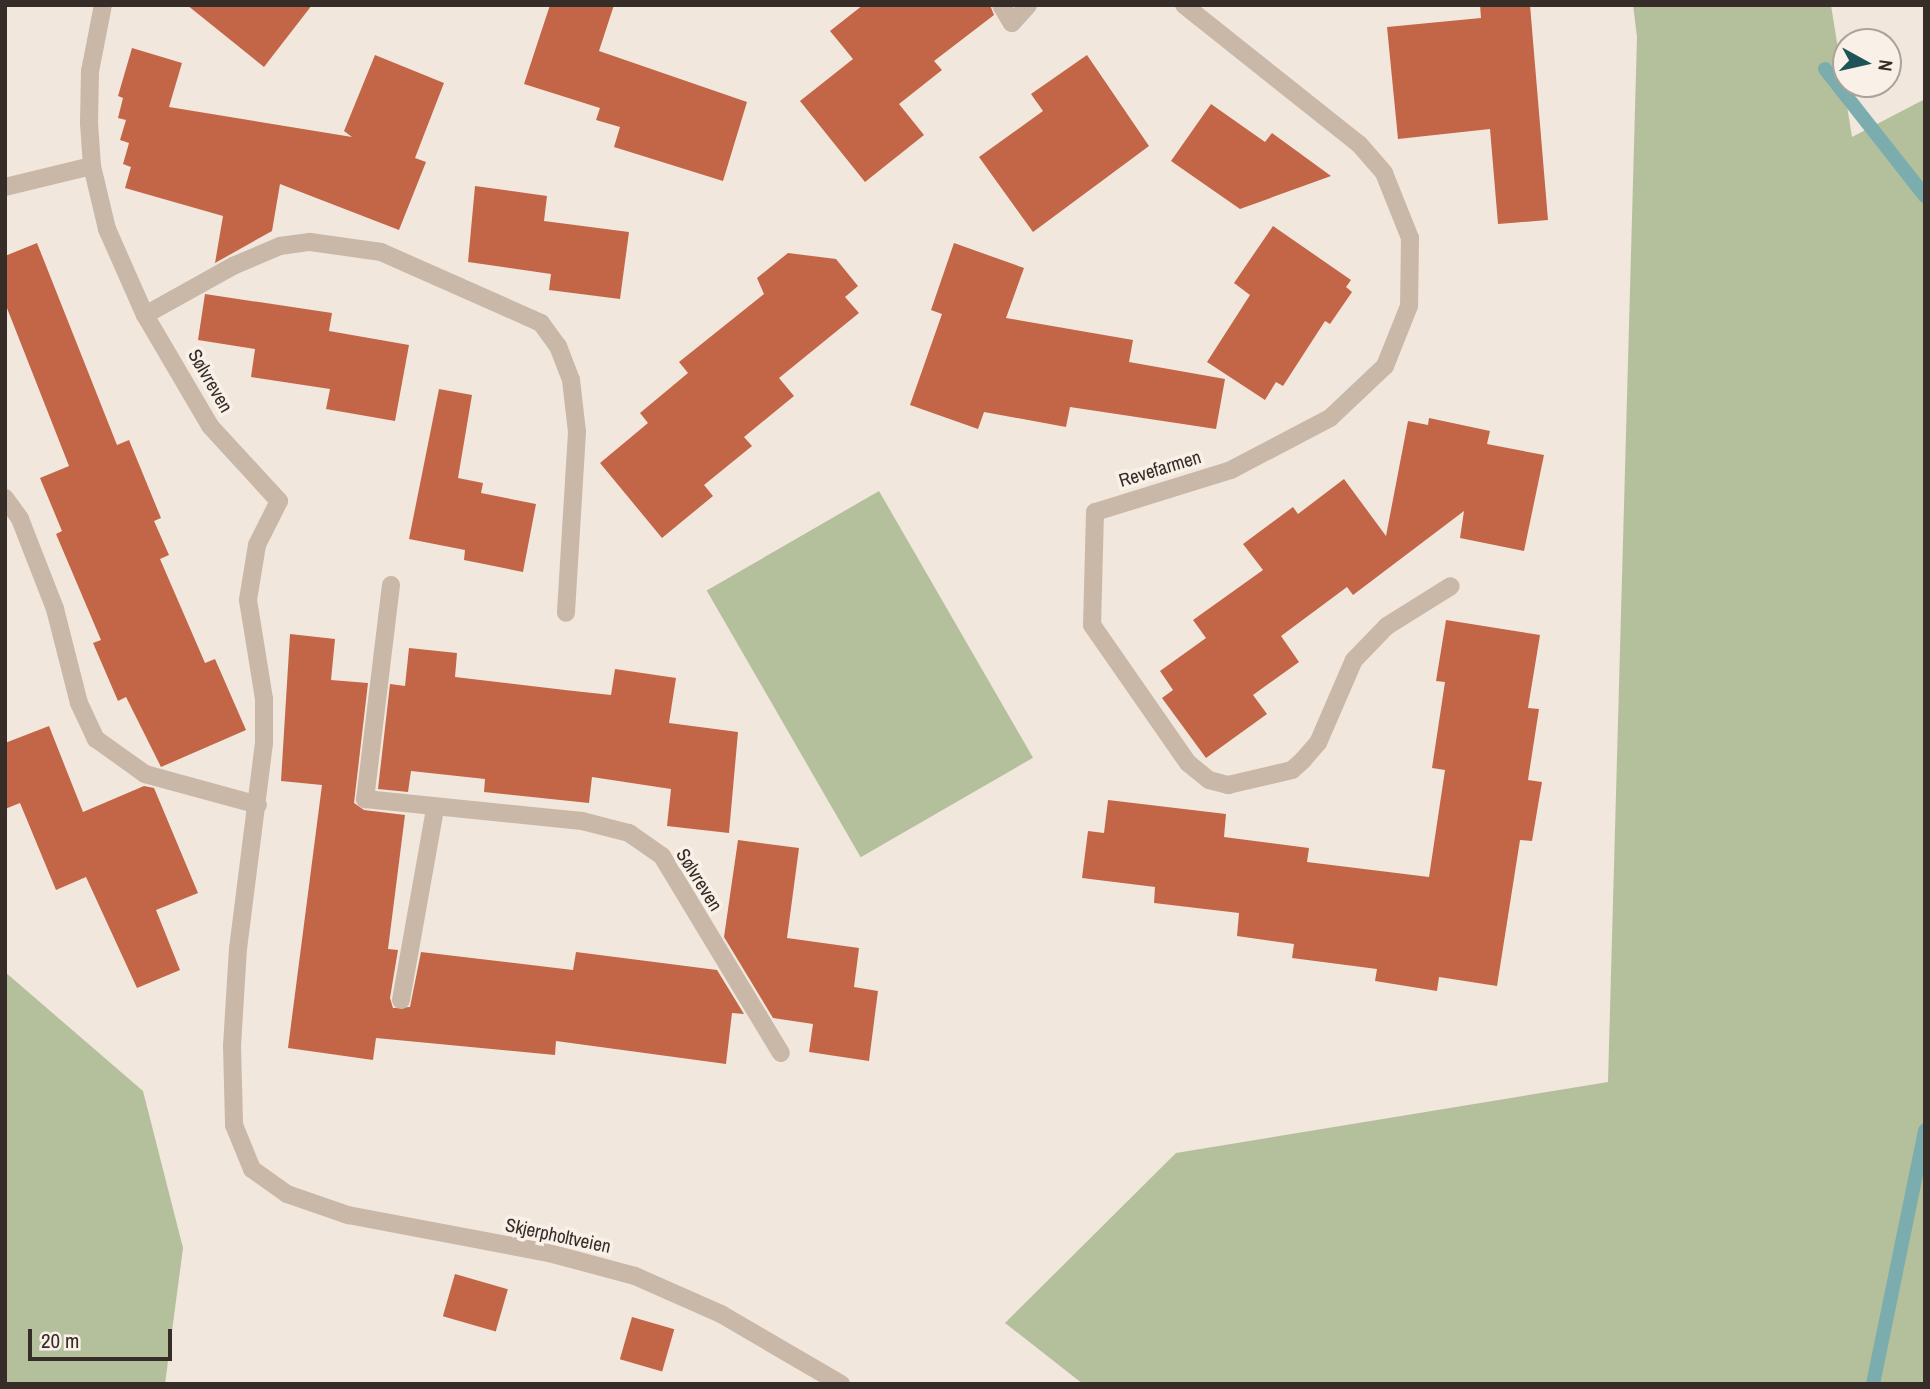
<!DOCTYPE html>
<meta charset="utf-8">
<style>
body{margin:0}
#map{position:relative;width:1930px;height:1389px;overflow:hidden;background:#f1e7dc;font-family:"Archivo Narrow",sans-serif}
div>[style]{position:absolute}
.green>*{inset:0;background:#b4c09c;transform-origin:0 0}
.stream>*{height:14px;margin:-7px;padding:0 7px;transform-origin:7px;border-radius:7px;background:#7bacae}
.building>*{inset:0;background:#c36648;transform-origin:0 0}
.minor>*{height:18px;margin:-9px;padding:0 9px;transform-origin:9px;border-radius:9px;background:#c9b7a8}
span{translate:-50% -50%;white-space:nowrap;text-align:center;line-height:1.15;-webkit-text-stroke:7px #f9f1e8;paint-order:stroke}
.street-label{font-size:19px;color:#362c28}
.frame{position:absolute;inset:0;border:7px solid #362c28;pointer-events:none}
.north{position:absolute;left:1832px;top:28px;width:70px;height:70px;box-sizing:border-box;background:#f9f1e8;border:2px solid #aba29b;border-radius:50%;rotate:98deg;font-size:19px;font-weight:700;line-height:28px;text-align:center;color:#362c28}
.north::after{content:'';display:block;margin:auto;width:24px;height:32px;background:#1e5357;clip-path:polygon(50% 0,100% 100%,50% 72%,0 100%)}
.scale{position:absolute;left:28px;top:1329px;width:144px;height:32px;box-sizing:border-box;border:4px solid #362c28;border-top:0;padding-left:9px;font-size:21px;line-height:24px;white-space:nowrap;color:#362c28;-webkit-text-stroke:5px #f9f1e8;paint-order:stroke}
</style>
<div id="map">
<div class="green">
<div style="clip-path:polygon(1633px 5px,1831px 5px,1852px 137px,1925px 99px,1925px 1384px,1083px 1384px,1005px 1323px,1176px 1153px,1608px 1082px,1637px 37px)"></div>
<div style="left:879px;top:491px;width:308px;height:199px;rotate:60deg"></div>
<div style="clip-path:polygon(5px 972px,143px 1091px,183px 1248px,165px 1384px,5px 1384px)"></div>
</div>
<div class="stream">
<div style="left:1825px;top:69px;width:162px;rotate:51.8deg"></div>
<div style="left:1873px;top:1384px;width:259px;rotate:-78.4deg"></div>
</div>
<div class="building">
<div style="clip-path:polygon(187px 5px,312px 5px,264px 67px)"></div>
<div style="clip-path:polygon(550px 5px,614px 5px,599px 51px,747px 102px,723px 181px,614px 147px,620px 127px,596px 120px,600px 108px,524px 84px)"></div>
<div style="clip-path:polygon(863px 5px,990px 5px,994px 15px,934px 61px,942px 70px,899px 104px,924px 135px,865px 182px,800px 101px,853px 59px,830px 31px)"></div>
<div style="clip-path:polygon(1480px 5px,1530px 5px,1548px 220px,1498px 224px,1490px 129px,1398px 139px,1387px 27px,1481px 18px)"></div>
<div style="clip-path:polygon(132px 48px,182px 63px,169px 107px,352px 137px,344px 131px,375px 55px,444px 83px,415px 158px,426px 162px,399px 230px,280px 184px,272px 231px,215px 263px,223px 216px,125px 188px,131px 167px,123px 164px,129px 143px,120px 140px,126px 120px,118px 118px,123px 98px,118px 96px)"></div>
<div style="clip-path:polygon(1087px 55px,1149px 146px,1033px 232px,979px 157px,1043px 111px,1031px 94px)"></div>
<div style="clip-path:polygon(1211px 104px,1265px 142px,1272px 133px,1331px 176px,1240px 209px,1171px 161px)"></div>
<div style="clip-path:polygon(475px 186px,547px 196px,544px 221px,629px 232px,620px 299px,549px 290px,551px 274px,468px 262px)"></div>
<div style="clip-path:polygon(1273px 226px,1351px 280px,1346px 287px,1352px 292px,1330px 324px,1325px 321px,1283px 386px,1276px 382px,1265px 400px,1207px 362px,1250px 295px,1234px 283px)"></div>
<div style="clip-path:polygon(37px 243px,117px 445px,129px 440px,161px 518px,154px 521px,169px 555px,160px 559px,205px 663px,215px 659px,246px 730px,161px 767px,126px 697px,118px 701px,93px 643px,101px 640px,56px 534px,62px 531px,40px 478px,69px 466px,5px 303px,5px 256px)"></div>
<div style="clip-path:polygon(954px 243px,1024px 268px,1006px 318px,1133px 340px,1129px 362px,1225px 379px,1216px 429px,1070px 407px,1066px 427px,984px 412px,978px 429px,910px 405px,942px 314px,931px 310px)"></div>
<div style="clip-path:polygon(788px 253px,836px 259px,858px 286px,845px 297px,859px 313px,779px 378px,794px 396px,744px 437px,752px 446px,704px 485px,713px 496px,662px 538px,600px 463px,648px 423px,640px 413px,688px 373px,679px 362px,764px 294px,757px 278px)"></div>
<div style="clip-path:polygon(205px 294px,332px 313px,329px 331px,409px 345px,395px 421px,326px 409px,330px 389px,251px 377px,255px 349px,198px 340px)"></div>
<div style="clip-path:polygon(439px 389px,472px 395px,458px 478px,483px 483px,481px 493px,536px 504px,523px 572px,464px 560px,465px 550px,409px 539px)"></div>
<div style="clip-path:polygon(1429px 418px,1490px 431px,1487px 444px,1544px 455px,1524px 551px,1460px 538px,1464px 511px,1353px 595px,1347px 587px,1281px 636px,1299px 662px,1253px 695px,1267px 714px,1206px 758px,1162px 698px,1173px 690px,1160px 671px,1206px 638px,1193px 620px,1263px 570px,1243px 544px,1293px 507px,1298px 514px,1344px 479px,1386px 536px,1408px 421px,1428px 425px)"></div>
<div style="clip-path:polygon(1446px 620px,1540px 635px,1528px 708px,1539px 709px,1528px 780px,1542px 782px,1532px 841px,1520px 840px,1497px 986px,1439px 977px,1437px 991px,1375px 981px,1377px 969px,1292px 958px,1294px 944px,1237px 936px,1239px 913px,1154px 903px,1155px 887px,1082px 878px,1088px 831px,1104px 833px,1108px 800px,1226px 814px,1224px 837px,1309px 848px,1307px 862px,1429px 877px,1445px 770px,1432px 768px,1445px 682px,1436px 681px)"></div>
<div style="clip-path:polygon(290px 634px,335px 639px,331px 680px,368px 683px,354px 803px,364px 810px,405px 815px,388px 949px,398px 950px,390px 998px,393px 1008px,410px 1007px,421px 952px,573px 970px,576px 952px,717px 970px,744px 1014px,732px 1013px,726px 1064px,556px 1041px,555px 1055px,376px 1038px,373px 1060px,288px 1048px,322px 785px,281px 781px)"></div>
<div style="clip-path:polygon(409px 648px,457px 653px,455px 677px,565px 690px,611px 695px,615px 669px,676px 678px,669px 723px,738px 732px,729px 833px,667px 826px,671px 789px,592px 777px,589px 803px,484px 792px,485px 779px,411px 771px,408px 792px,378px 789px,390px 684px,405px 686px)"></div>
<div style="clip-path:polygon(49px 726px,83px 812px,144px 786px,154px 788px,198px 893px,156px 910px,180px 970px,137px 988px,86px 877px,56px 890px,20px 803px,5px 809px,5px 743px)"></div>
<div style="clip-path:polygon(738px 840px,799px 848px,787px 938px,859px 948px,854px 987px,878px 991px,869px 1061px,809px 1052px,813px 1024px,773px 1018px,724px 937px)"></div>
<div style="left:455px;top:1274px;width:55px;height:44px;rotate:16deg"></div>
<div style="left:632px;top:1317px;width:44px;height:44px;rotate:16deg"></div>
</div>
<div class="minor">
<div style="left:103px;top:5px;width:67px;rotate:101.1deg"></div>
<div style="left:90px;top:71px;width:52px;rotate:91.1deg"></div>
<div style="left:89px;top:123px;width:43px;rotate:86deg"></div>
<div style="left:92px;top:166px;width:65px;rotate:76.6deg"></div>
<div style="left:107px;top:229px;width:94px;rotate:66.2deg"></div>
<div style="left:145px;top:315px;width:129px;rotate:59.6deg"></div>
<div style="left:210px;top:426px;width:102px;rotate:47.4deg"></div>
<div style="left:279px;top:501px;width:49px;rotate:116.6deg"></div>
<div style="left:257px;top:545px;width:56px;rotate:99.3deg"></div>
<div style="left:248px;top:600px;width:100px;rotate:80.8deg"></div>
<div style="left:264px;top:699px;width:44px;rotate:90deg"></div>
<div style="left:264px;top:743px;width:207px;rotate:97.2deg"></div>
<div style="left:238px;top:948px;width:98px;rotate:93.5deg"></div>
<div style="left:232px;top:1046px;width:79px;rotate:88.5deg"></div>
<div style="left:234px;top:1125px;width:48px;rotate:67.8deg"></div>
<div style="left:252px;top:1169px;width:43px;rotate:35.5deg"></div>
<div style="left:287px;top:1194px;width:65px;rotate:19deg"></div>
<div style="left:348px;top:1215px;width:205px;rotate:10.7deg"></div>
<div style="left:549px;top:1253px;width:89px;rotate:15deg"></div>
<div style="left:635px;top:1276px;width:94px;rotate:23.8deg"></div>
<div style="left:721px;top:1314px;width:139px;rotate:30.3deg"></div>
<div style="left:1001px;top:5px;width:21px;rotate:59deg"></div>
<div style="left:1012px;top:23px;width:24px;rotate:-48deg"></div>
<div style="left:1184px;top:5px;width:223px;rotate:38.5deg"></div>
<div style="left:1359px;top:144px;width:38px;rotate:49deg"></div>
<div style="left:1384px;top:173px;width:70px;rotate:68.2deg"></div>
<div style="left:1410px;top:238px;width:68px;rotate:90.8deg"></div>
<div style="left:1409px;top:306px;width:65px;rotate:111.8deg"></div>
<div style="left:1385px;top:366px;width:76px;rotate:136.6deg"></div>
<div style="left:1330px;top:418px;width:112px;rotate:152.3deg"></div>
<div style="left:1231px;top:470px;width:142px;rotate:162.8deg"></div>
<div style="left:1095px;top:512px;width:113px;rotate:91.5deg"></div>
<div style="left:1092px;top:625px;width:168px;rotate:55.2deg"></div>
<div style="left:1188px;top:763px;width:27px;rotate:39deg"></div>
<div style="left:1209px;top:780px;width:20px;rotate:15deg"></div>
<div style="left:1228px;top:785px;width:66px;rotate:-13.2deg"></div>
<div style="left:1292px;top:770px;width:15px;rotate:-42deg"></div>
<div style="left:1303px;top:760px;width:23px;rotate:-49deg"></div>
<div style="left:1318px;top:743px;width:90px;rotate:-66.6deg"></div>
<div style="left:1354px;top:660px;width:47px;rotate:-45.9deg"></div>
<div style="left:1387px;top:626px;width:75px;rotate:-32deg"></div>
<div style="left:5px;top:187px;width:89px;rotate:-13.6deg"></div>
<div style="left:145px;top:315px;width:101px;rotate:-29.1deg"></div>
<div style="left:233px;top:266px;width:51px;rotate:-23.1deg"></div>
<div style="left:280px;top:246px;width:30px;rotate:-8deg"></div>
<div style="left:310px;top:242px;width:72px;rotate:8deg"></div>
<div style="left:381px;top:252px;width:175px;rotate:23.9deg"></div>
<div style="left:541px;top:323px;width:29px;rotate:54deg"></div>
<div style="left:558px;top:346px;width:36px;rotate:69deg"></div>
<div style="left:571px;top:380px;width:52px;rotate:83.4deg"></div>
<div style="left:577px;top:432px;width:181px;rotate:93.5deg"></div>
<div style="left:5px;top:498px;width:26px;rotate:54deg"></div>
<div style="left:20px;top:519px;width:97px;rotate:68.7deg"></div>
<div style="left:55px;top:609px;width:97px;rotate:75.7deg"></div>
<div style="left:79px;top:703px;width:40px;rotate:65deg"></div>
<div style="left:96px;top:739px;width:60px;rotate:35.5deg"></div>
<div style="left:145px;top:774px;width:117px;rotate:15.3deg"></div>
<div style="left:391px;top:585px;width:216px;rotate:96.9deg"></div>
<div style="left:365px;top:799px;width:218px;rotate:5.8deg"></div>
<div style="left:582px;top:821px;width:49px;rotate:14.3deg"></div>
<div style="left:629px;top:833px;width:40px;rotate:34.9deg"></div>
<div style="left:662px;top:856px;width:230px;rotate:58.9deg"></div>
<div style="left:401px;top:1000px;width:193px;rotate:-79.9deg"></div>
</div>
<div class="street-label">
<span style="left:210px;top:381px;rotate:60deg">Sølvreven</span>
<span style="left:1160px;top:469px;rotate:-17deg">Revefarmen</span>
<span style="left:699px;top:880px;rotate:58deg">Sølvreven</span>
<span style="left:558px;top:1236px;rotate:12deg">Skjerpholtveien</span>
</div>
<div class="frame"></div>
<div class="north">N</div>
<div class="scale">20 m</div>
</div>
